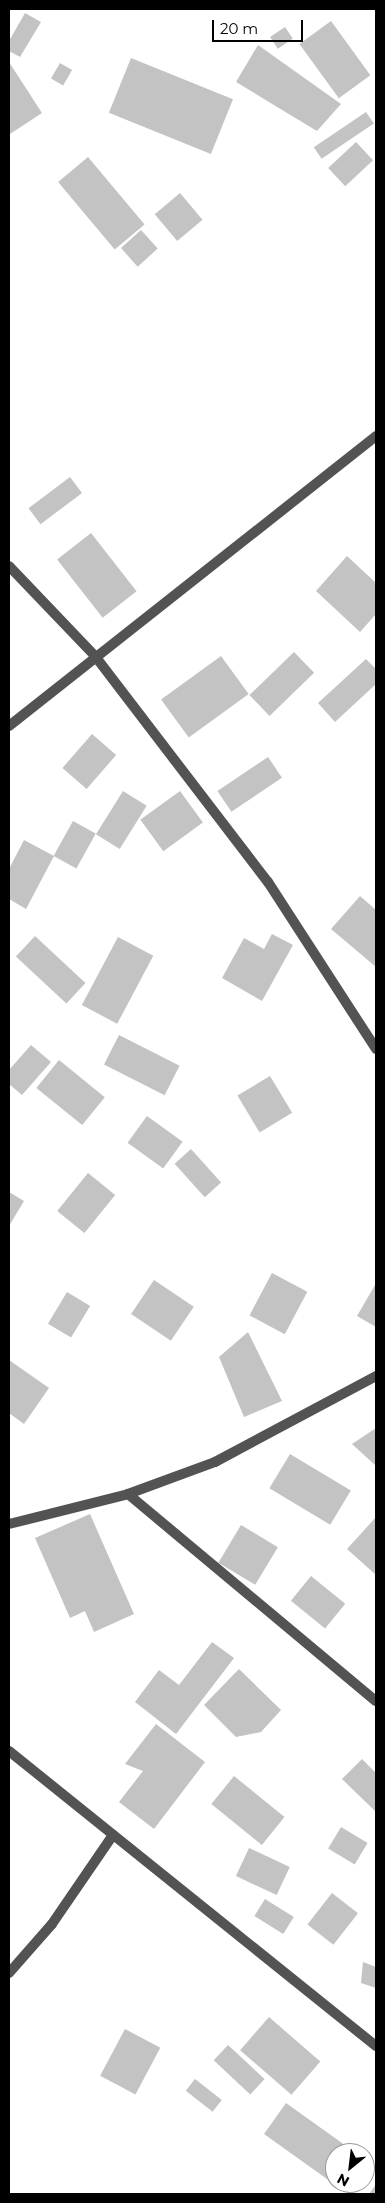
<!DOCTYPE html>
<style>
body{margin:0}
#map{position:relative;width:385px;height:2203px;overflow:hidden;background:#fff;font-family:Montserrat,sans-serif}
div>[style]{position:absolute}
.building>*{inset:0;background:#c3c3c3;transform-origin:0 0}
.street>*{height:10px;margin:-5px;padding:0 5px;transform-origin:5px;border-radius:5px;background:#535353}
span{translate:-50% -50%;white-space:nowrap;text-align:center;line-height:1.15;-webkit-text-stroke:5px #fff;paint-order:stroke}
.frame{position:absolute;inset:0;border:10px solid #000;pointer-events:none}
.north{position:absolute;left:325px;top:2143px;width:50px;height:50px;box-sizing:border-box;background:#fff;border:1px solid #999;border-radius:50%;rotate:209deg;font-size:14px;font-weight:700;line-height:20px;text-align:center;color:#000}
.north::after{content:'';display:block;margin:auto;width:18px;height:22px;background:#000;clip-path:polygon(50% 0,100% 100%,50% 72%,0 100%)}
.scale{position:absolute;left:212px;top:20px;width:91px;height:22px;box-sizing:border-box;border:2px solid #000;border-top:0;padding-left:6px;font-size:15px;line-height:18px;white-space:nowrap;color:#000;-webkit-text-stroke:4px #fff;paint-order:stroke}
</style>
<div id="map">
<div class="building">
<div style="clip-path:polygon(25px 13px,41px 22px,20px 57px,9px 51px,9px 41px)"></div>
<div style="left:331px;top:21px;width:67px;height:39px;rotate:54deg"></div>
<div style="left:285px;top:27px;width:14px;height:18px;rotate:56deg"></div>
<div style="clip-path:polygon(258px 45px,341px 104px,317px 131px,236px 82px)"></div>
<div style="left:131px;top:58px;width:110px;height:59px;rotate:22deg"></div>
<div style="clip-path:polygon(9px 62px,42px 113px,10px 134px,9px 133px)"></div>
<div style="left:60px;top:63px;width:14px;height:18px;rotate:30deg"></div>
<div style="left:366px;top:112px;width:14px;height:63px;rotate:56deg"></div>
<div style="left:356px;top:142px;width:25px;height:38px;rotate:47deg"></div>
<div style="left:88px;top:157px;width:88px;height:39px;rotate:50deg"></div>
<div style="left:180px;top:193px;width:35px;height:33px;rotate:50deg"></div>
<div style="left:141px;top:230px;width:25px;height:27px;rotate:48deg"></div>
<div style="left:70px;top:477px;width:20px;height:52px;rotate:53deg"></div>
<div style="left:91px;top:533px;width:74px;height:43px;rotate:52deg"></div>
<div style="clip-path:polygon(347px 556px,376px 583px,376px 614px,360px 632px,316px 591px)"></div>
<div style="left:294px;top:652px;width:29px;height:62px;rotate:46deg"></div>
<div style="left:221px;top:656px;width:47px;height:74px;rotate:54deg"></div>
<div style="clip-path:polygon(366px 659px,376px 669px,376px 684px,335px 722px,318px 703px)"></div>
<div style="left:92px;top:734px;width:32px;height:45px;rotate:41deg"></div>
<div style="left:268px;top:757px;width:25px;height:61px;rotate:56deg"></div>
<div style="left:123px;top:791px;width:28px;height:51px;rotate:32deg"></div>
<div style="left:180px;top:791px;width:39px;height:49px;rotate:54deg"></div>
<div style="left:73px;top:821px;width:26px;height:40px;rotate:29deg"></div>
<div style="clip-path:polygon(24px 840px,54px 856px,26px 909px,9px 899px,9px 869px)"></div>
<div style="clip-path:polygon(360px 896px,376px 910px,376px 967px,331px 929px)"></div>
<div style="clip-path:polygon(272px 934px,293px 945px,262px 1001px,222px 978px,244px 938px,264px 949px)"></div>
<div style="left:35px;top:936px;width:69px;height:28px;rotate:43deg"></div>
<div style="left:118px;top:937px;width:40px;height:77px;rotate:28deg"></div>
<div style="left:119px;top:1035px;width:68px;height:33px;rotate:27deg"></div>
<div style="clip-path:polygon(31px 1045px,51px 1062px,22px 1095px,9px 1084px,9px 1070px)"></div>
<div style="left:59px;top:1060px;width:59px;height:36px;rotate:39deg"></div>
<div style="left:270px;top:1076px;width:43px;height:38px;rotate:59deg"></div>
<div style="left:147px;top:1116px;width:44px;height:33px;rotate:36deg"></div>
<div style="left:191px;top:1149px;width:45px;height:22px;rotate:48deg"></div>
<div style="left:88px;top:1173px;width:35px;height:49px;rotate:39deg"></div>
<div style="clip-path:polygon(9px 1192px,24px 1201px,9px 1226px)"></div>
<div style="left:272px;top:1273px;width:40px;height:48px;rotate:28deg"></div>
<div style="left:154px;top:1280px;width:48px;height:41px;rotate:34deg"></div>
<div style="clip-path:polygon(375px 1285px,376px 1286px,376px 1327px,357px 1316px)"></div>
<div style="left:67px;top:1292px;width:27px;height:37px;rotate:31deg"></div>
<div style="clip-path:polygon(248px 1332px,282px 1401px,244px 1417px,219px 1357px)"></div>
<div style="clip-path:polygon(9px 1360px,49px 1388px,24px 1424px,9px 1413px)"></div>
<div style="clip-path:polygon(376px 1428px,376px 1466px,352px 1444px)"></div>
<div style="left:290px;top:1454px;width:71px;height:40px;rotate:31deg"></div>
<div style="clip-path:polygon(90px 1514px,134px 1614px,94px 1632px,85px 1611px,70px 1618px,35px 1538px)"></div>
<div style="clip-path:polygon(376px 1517px,376px 1575px,347px 1549px)"></div>
<div style="left:241px;top:1525px;width:43px;height:44px;rotate:31deg"></div>
<div style="left:311px;top:1576px;width:44px;height:32px;rotate:39deg"></div>
<div style="clip-path:polygon(212px 1642px,234px 1658px,176px 1734px,135px 1702px,159px 1670px,179px 1685px)"></div>
<div style="clip-path:polygon(239px 1669px,281px 1710px,261px 1732px,236px 1737px,204px 1705px)"></div>
<div style="clip-path:polygon(156px 1724px,205px 1762px,154px 1829px,119px 1802px,143px 1771px,125px 1764px)"></div>
<div style="clip-path:polygon(362px 1759px,376px 1773px,376px 1812px,342px 1779px)"></div>
<div style="left:234px;top:1776px;width:65px;height:36px;rotate:39deg"></div>
<div style="left:341px;top:1827px;width:31px;height:25px;rotate:31deg"></div>
<div style="left:249px;top:1848px;width:45px;height:31px;rotate:25deg"></div>
<div style="left:332px;top:1893px;width:33px;height:40px;rotate:38deg"></div>
<div style="left:265px;top:1899px;width:34px;height:20px;rotate:32deg"></div>
<div style="clip-path:polygon(363px 1962px,376px 1967px,376px 1988px,361px 1983px)"></div>
<div style="left:269px;top:2017px;width:68px;height:44px;rotate:41deg"></div>
<div style="left:125px;top:2029px;width:40px;height:53px;rotate:28deg"></div>
<div style="left:228px;top:2045px;width:50px;height:21px;rotate:43deg"></div>
<div style="left:195px;top:2079px;width:34px;height:15px;rotate:38deg"></div>
<div style="clip-path:polygon(286px 2103px,356px 2153px,335px 2153px,335px 2183px,361px 2183px,353px 2194px,348px 2194px,264px 2134px)"></div>
<div style="clip-path:polygon(365px 2159px,374px 2166px,365px 2178px)"></div>
<div style="clip-path:polygon(376px 2184px,376px 2194px,369px 2194px)"></div>
</div>
<div class="street">
<div style="left:9px;top:566px;width:124px;rotate:46.3deg"></div>
<div style="left:95px;top:656px;width:285px;rotate:52.6deg"></div>
<div style="left:268px;top:882px;width:199px;rotate:57.1deg"></div>
<div style="left:9px;top:726px;width:468px;rotate:-38.3deg"></div>
<div style="left:128px;top:1494px;width:323px;rotate:39.9deg"></div>
<div style="left:9px;top:1524px;width:123px;rotate:-14.1deg"></div>
<div style="left:128px;top:1494px;width:93px;rotate:-20.2deg"></div>
<div style="left:215px;top:1462px;width:183px;rotate:-28.1deg"></div>
<div style="left:9px;top:1751px;width:471px;rotate:38.8deg"></div>
<div style="left:9px;top:1973px;width:65px;rotate:-48.7deg"></div>
<div style="left:52px;top:1924px;width:108px;rotate:-55.6deg"></div>
</div>
<div class="frame"></div>
<div class="north">N</div>
<div class="scale">20 m</div>
</div>
